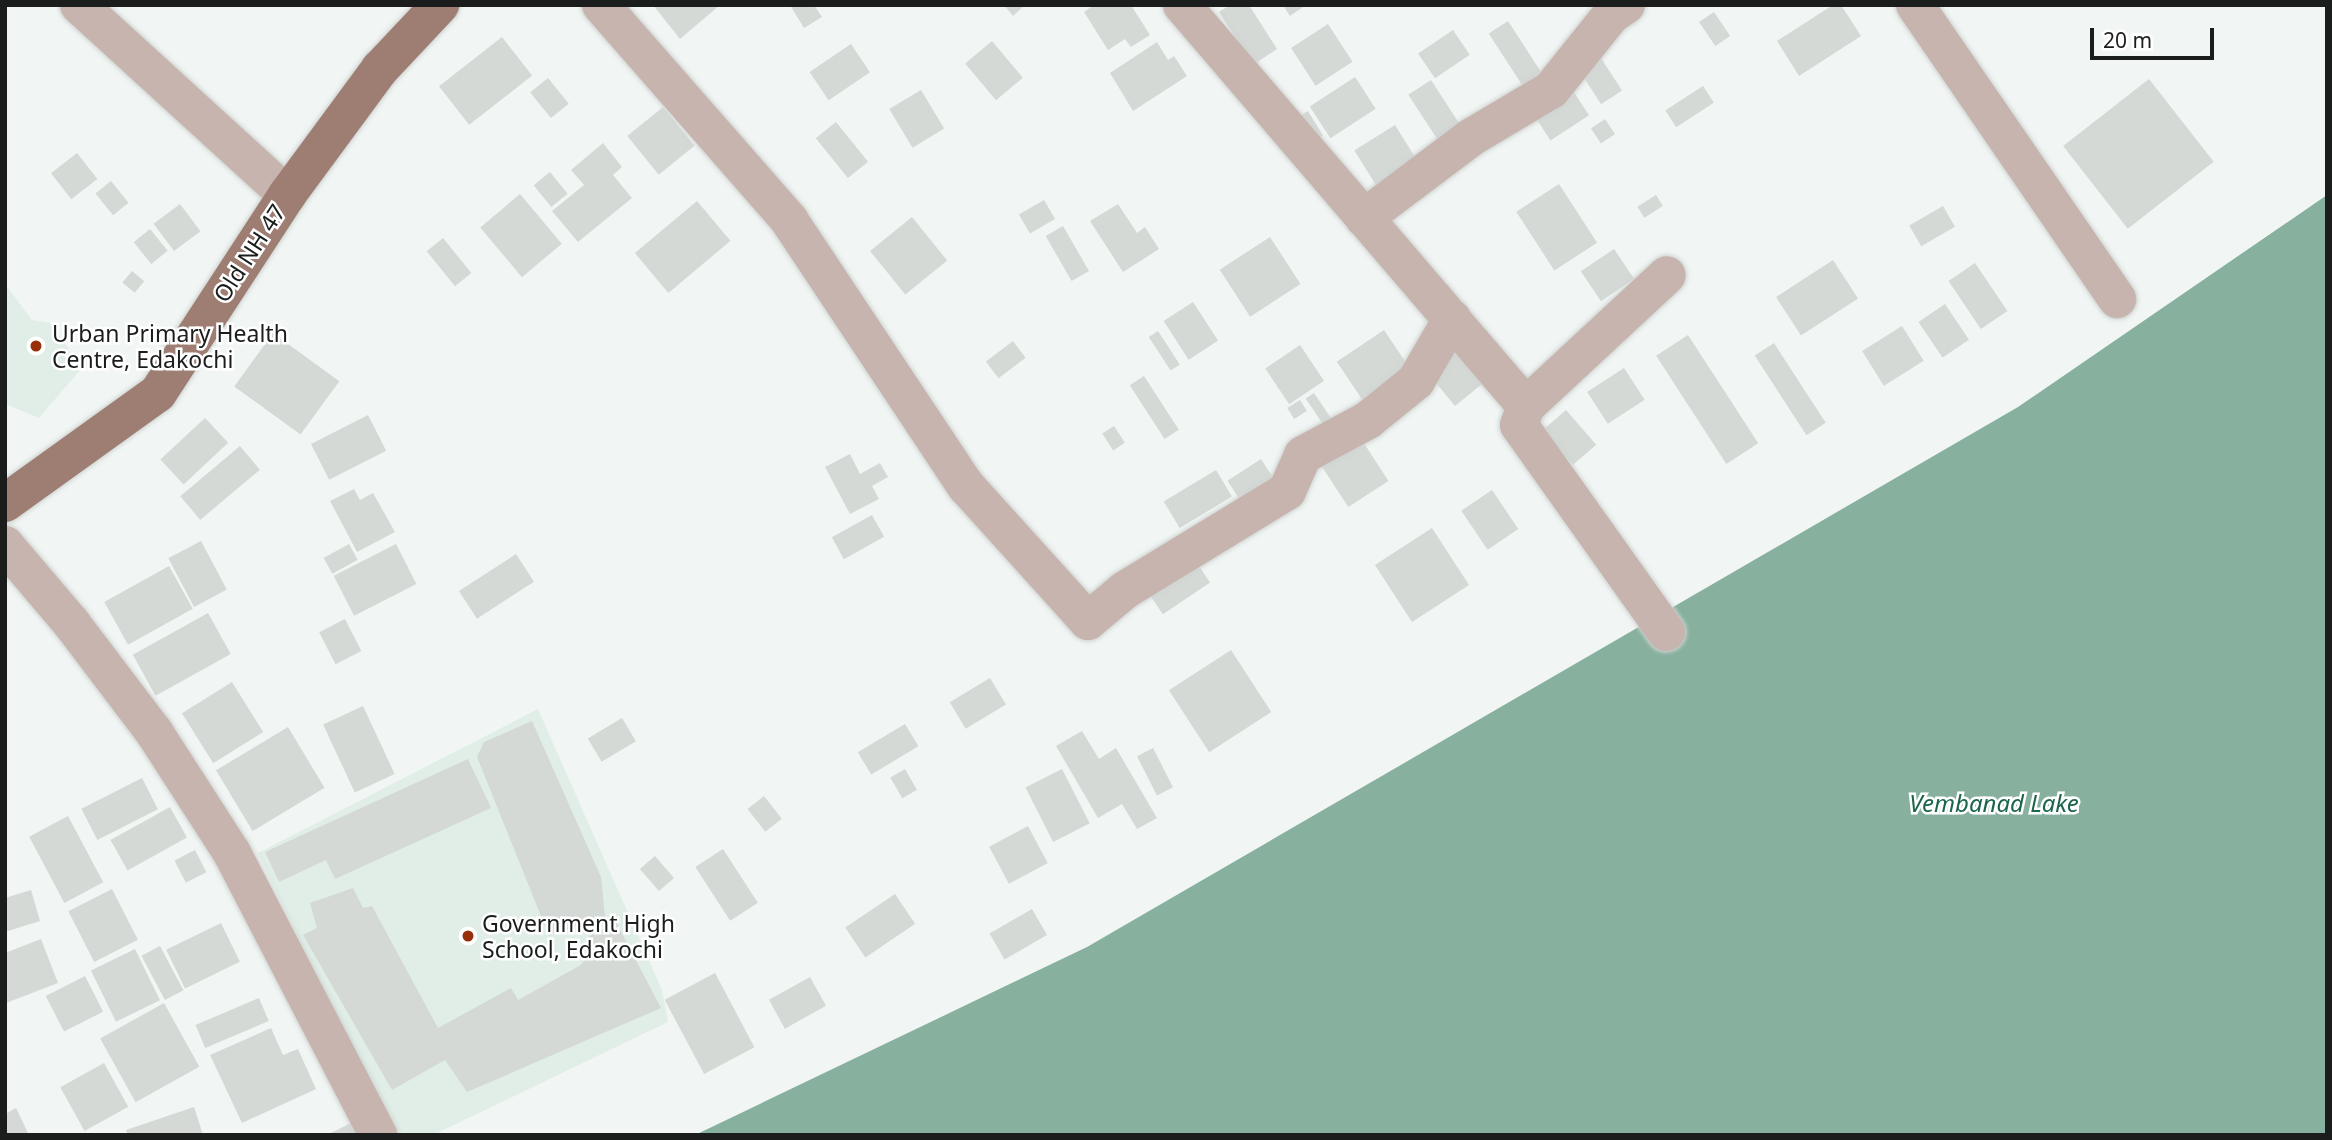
<!DOCTYPE html>
<style>
body{margin:0}
#map{position:relative;width:2332px;height:1140px;overflow:hidden;background:#f1f6f4;font-family:"Noto Sans",sans-serif}
div>[style]{position:absolute}
.built>*{inset:0;background:#e0eee7}
.water>*{inset:0;background:#87b09e}
.building>*{inset:0;background:#d4d9d6;transform-origin:0 0}
.roads{filter:drop-shadow(0 0 2px #cfd3d1) drop-shadow(0 0 2px #cfd3d1)}
.minor>*{height:38px;margin:-19px;padding:0 19px;transform-origin:19px;border-radius:19px;background:#c7b4ae}
.primary>*{height:38px;margin:-19px;padding:0 19px;transform-origin:19px;border-radius:19px;background:#9e7d73}
.dots>*{width:19px;height:19px;translate:-50% -50%;box-sizing:border-box;border:4px solid #fff;border-radius:50%}
span{translate:-50% -50%;white-space:nowrap;text-align:center;line-height:1.15;-webkit-text-stroke:5px #fff;paint-order:stroke}
.street-label{font-size:23px;color:#1b1d1c}
.poi-label{font-size:23px;color:#1b1d1c}
.left{translate:0 -50%;text-align:left}
.water-label{font-size:24px;color:#1b654c;font-style:italic}
.frame{position:absolute;inset:0;border:7px solid #1b1d1c;pointer-events:none}
.scale{position:absolute;left:2090px;top:28px;width:124px;height:32px;box-sizing:border-box;border:4px solid #1b1d1c;border-top:0;padding-left:9px;font-size:21px;line-height:24px;white-space:nowrap;color:#1b1d1c;-webkit-text-stroke:5px #fff;paint-order:stroke}
</style>
<div id="map">
<div class="built">
<div style="clip-path:polygon(5px 284px,32px 320px,52px 323px,81px 369px,39px 418px,5px 404px)"></div>
<div style="clip-path:polygon(538px 709px,662px 990px,668px 1022px,433px 1135px,393px 1135px,258px 853px)"></div>
</div>
<div class="water">
<div style="clip-path:polygon(2327px 195px,2327px 1135px,695px 1135px,1087px 947px,2018px 407px)"></div>
</div>
<div class="building">
<div style="clip-path:polygon(653px 5px,720px 5px,680px 39px)"></div>
<div style="clip-path:polygon(790px 5px,814px 5px,822px 17px,804px 28px)"></div>
<div style="clip-path:polygon(1004px 5px,1025px 5px,1013px 16px)"></div>
<div style="clip-path:polygon(1094px 5px,1131px 5px,1150px 35px,1131px 47px,1125px 39px,1108px 50px,1084px 12px)"></div>
<div style="clip-path:polygon(1230px 5px,1249px 5px,1277px 49px,1253px 65px,1219px 12px)"></div>
<div style="clip-path:polygon(1283px 5px,1306px 5px,1290px 16px)"></div>
<div style="clip-path:polygon(1833px 5px,1841px 5px,1861px 36px,1799px 76px,1777px 41px)"></div>
<div style="left:1714px;top:12px;width:29px;height:18px;rotate:56deg"></div>
<div style="left:1508px;top:21px;width:74px;height:23px;rotate:57deg"></div>
<div style="left:1328px;top:24px;width:45px;height:44px;rotate:57deg"></div>
<div style="left:1453px;top:30px;width:30px;height:42px;rotate:56deg"></div>
<div style="left:502px;top:37px;width:49px;height:80px;rotate:52deg"></div>
<div style="left:992px;top:41px;width:48px;height:35px;rotate:50deg"></div>
<div style="clip-path:polygon(1157px 42px,1168px 60px,1174px 56px,1187px 76px,1133px 111px,1110px 73px)"></div>
<div style="left:851px;top:44px;width:34px;height:50px;rotate:56deg"></div>
<div style="left:1597px;top:52px;width:46px;height:25px;rotate:57deg"></div>
<div style="left:1355px;top:77px;width:38px;height:54px;rotate:57deg"></div>
<div style="left:548px;top:78px;width:33px;height:23px;rotate:51deg"></div>
<div style="left:2149px;top:79px;width:105px;height:109px;rotate:52deg"></div>
<div style="left:1431px;top:80px;width:63px;height:27px;rotate:57deg"></div>
<div style="left:1570px;top:86px;width:35px;height:46px;rotate:57deg"></div>
<div style="left:1703px;top:86px;width:20px;height:45px;rotate:57deg"></div>
<div style="left:921px;top:90px;width:45px;height:37px;rotate:59deg"></div>
<div style="left:663px;top:107px;width:50px;height:46px;rotate:51deg"></div>
<div style="left:1308px;top:111px;width:29px;height:17px;rotate:59deg"></div>
<div style="left:1605px;top:119px;width:18px;height:17px;rotate:56deg"></div>
<div style="left:836px;top:122px;width:51px;height:26px;rotate:51deg"></div>
<div style="left:1395px;top:125px;width:41px;height:48px;rotate:58deg"></div>
<div style="clip-path:polygon(603px 143px,622px 167px,613px 175px,632px 198px,578px 242px,552px 211px,584px 185px,571px 170px)"></div>
<div style="left:77px;top:153px;width:33px;height:33px;rotate:52deg"></div>
<div style="left:550px;top:172px;width:28px;height:21px;rotate:51deg"></div>
<div style="left:111px;top:181px;width:28px;height:20px;rotate:51deg"></div>
<div style="left:1559px;top:184px;width:70px;height:51px;rotate:57deg"></div>
<div style="left:520px;top:194px;width:65px;height:52px;rotate:50deg"></div>
<div style="left:1656px;top:195px;width:13px;height:22px;rotate:58deg"></div>
<div style="left:1044px;top:200px;width:22px;height:29px;rotate:60deg"></div>
<div style="left:697px;top:201px;width:52px;height:81px;rotate:50deg"></div>
<div style="left:180px;top:204px;width:34px;height:33px;rotate:53deg"></div>
<div style="clip-path:polygon(1118px 204px,1137px 233px,1145px 227px,1159px 249px,1123px 272px,1090px 221px)"></div>
<div style="left:1943px;top:206px;width:24px;height:39px;rotate:60deg"></div>
<div style="left:912px;top:217px;width:56px;height:54px;rotate:51deg"></div>
<div style="left:1063px;top:226px;width:52px;height:20px;rotate:60deg"></div>
<div style="left:150px;top:229px;width:28px;height:21px;rotate:51deg"></div>
<div style="left:1270px;top:237px;width:56px;height:60px;rotate:57deg"></div>
<div style="left:443px;top:238px;width:45px;height:21px;rotate:51deg"></div>
<div style="left:1614px;top:249px;width:36px;height:40px;rotate:56deg"></div>
<div style="left:1833px;top:260px;width:46px;height:68px;rotate:57deg"></div>
<div style="left:1975px;top:263px;width:58px;height:32px;rotate:56deg"></div>
<div style="left:132px;top:271px;width:16px;height:15px;rotate:40deg"></div>
<div style="left:1193px;top:302px;width:46px;height:35px;rotate:57deg"></div>
<div style="left:1945px;top:304px;width:43px;height:32px;rotate:56deg"></div>
<div style="left:1902px;top:326px;width:41px;height:47px;rotate:58deg"></div>
<div style="left:1384px;top:330px;width:50px;height:57px;rotate:56deg"></div>
<div style="left:1158px;top:331px;width:40px;height:11px;rotate:57deg"></div>
<div style="left:273px;top:333px;width:82px;height:66px;rotate:36deg"></div>
<div style="left:1688px;top:335px;width:129px;height:38px;rotate:57deg"></div>
<div style="left:1013px;top:341px;width:21px;height:34px;rotate:53deg"></div>
<div style="left:1774px;top:343px;width:95px;height:23px;rotate:57deg"></div>
<div style="left:1300px;top:345px;width:43px;height:42px;rotate:56deg"></div>
<div style="left:1462px;top:345px;width:43px;height:44px;rotate:51deg"></div>
<div style="left:1624px;top:368px;width:38px;height:44px;rotate:57deg"></div>
<div style="left:1144px;top:376px;width:64px;height:17px;rotate:57deg"></div>
<div style="left:1314px;top:393px;width:41px;height:10px;rotate:56deg"></div>
<div style="left:1300px;top:400px;width:13px;height:15px;rotate:58deg"></div>
<div style="left:1566px;top:410px;width:46px;height:31px;rotate:49deg"></div>
<div style="left:368px;top:415px;width:40px;height:64px;rotate:63deg"></div>
<div style="left:205px;top:418px;width:34px;height:61px;rotate:47deg"></div>
<div style="left:1114px;top:426px;width:20px;height:14px;rotate:57deg"></div>
<div style="left:1358px;top:434px;width:56px;height:48px;rotate:57deg"></div>
<div style="left:240px;top:446px;width:31px;height:78px;rotate:50deg"></div>
<div style="clip-path:polygon(850px 454px,860px 474px,880px 463px,888px 477px,872px 486px,879px 499px,850px 514px,825px 467px)"></div>
<div style="left:1261px;top:459px;width:31px;height:40px;rotate:57deg"></div>
<div style="left:1216px;top:470px;width:31px;height:61px;rotate:59deg"></div>
<div style="clip-path:polygon(354px 489px,360px 500px,373px 493px,395px 532px,357px 552px,330px 501px)"></div>
<div style="left:1492px;top:490px;width:47px;height:37px;rotate:56deg"></div>
<div style="left:872px;top:515px;width:25px;height:46px;rotate:61deg"></div>
<div style="left:1432px;top:528px;width:68px;height:68px;rotate:57deg"></div>
<div style="left:201px;top:541px;width:55px;height:37px;rotate:62deg"></div>
<div style="left:349px;top:544px;width:18px;height:29px;rotate:61deg"></div>
<div style="left:396px;top:544px;width:45px;height:70px;rotate:63deg"></div>
<div style="left:516px;top:554px;width:33px;height:68px;rotate:57deg"></div>
<div style="left:1195px;top:560px;width:27px;height:57px;rotate:56deg"></div>
<div style="left:169px;top:566px;width:49px;height:74px;rotate:61deg"></div>
<div style="left:208px;top:613px;width:47px;height:86px;rotate:61deg"></div>
<div style="left:345px;top:619px;width:36px;height:29px;rotate:63deg"></div>
<div style="left:1231px;top:650px;width:74px;height:74px;rotate:57deg"></div>
<div style="left:990px;top:678px;width:31px;height:47px;rotate:59deg"></div>
<div style="left:232px;top:682px;width:59px;height:59px;rotate:58deg"></div>
<div style="left:363px;top:706px;width:75px;height:44px;rotate:65deg"></div>
<div style="left:622px;top:718px;width:27px;height:40px;rotate:59deg"></div>
<div style="clip-path:polygon(532px 721px,601px 877px,605px 917px,549px 936px,477px 757px,484px 742px)"></div>
<div style="left:905px;top:724px;width:26px;height:55px;rotate:59deg"></div>
<div style="left:288px;top:727px;width:71px;height:84px;rotate:59deg"></div>
<div style="clip-path:polygon(1082px 731px,1099px 759px,1116px 748px,1157px 818px,1137px 829px,1122px 804px,1098px 818px,1056px 746px)"></div>
<div style="left:1153px;top:748px;width:44px;height:18px;rotate:63deg"></div>
<div style="clip-path:polygon(468px 759px,491px 808px,335px 879px,326px 860px,279px 882px,265px 852px)"></div>
<div style="left:905px;top:769px;width:24px;height:17px;rotate:60deg"></div>
<div style="left:1062px;top:769px;width:61px;height:41px;rotate:63deg"></div>
<div style="left:142px;top:778px;width:35px;height:68px;rotate:63deg"></div>
<div style="left:764px;top:796px;width:29px;height:21px;rotate:52deg"></div>
<div style="left:170px;top:807px;width:35px;height:68px;rotate:61deg"></div>
<div style="left:68px;top:816px;width:75px;height:44px;rotate:62deg"></div>
<div style="left:1028px;top:826px;width:42px;height:44px;rotate:62deg"></div>
<div style="left:723px;top:849px;width:64px;height:33px;rotate:57deg"></div>
<div style="left:195px;top:850px;width:25px;height:23px;rotate:63deg"></div>
<div style="left:655px;top:856px;width:29px;height:20px;rotate:49deg"></div>
<div style="clip-path:polygon(353px 888px,363px 908px,372px 906px,438px 1028px,511px 988px,518px 1000px,581px 965px,594px 946px,589px 936px,616px 922px,661px 1008px,467px 1092px,445px 1060px,392px 1090px,303px 935px,317px 928px,310px 903px)"></div>
<div style="left:112px;top:889px;width:57px;height:49px;rotate:63deg"></div>
<div style="clip-path:polygon(31px 890px,40px 921px,5px 932px,5px 898px)"></div>
<div style="left:895px;top:894px;width:36px;height:60px;rotate:56deg"></div>
<div style="left:1032px;top:909px;width:30px;height:49px;rotate:60deg"></div>
<div style="left:221px;top:923px;width:43px;height:61px;rotate:64deg"></div>
<div style="clip-path:polygon(41px 939px,58px 983px,6px 1003px,5px 953px)"></div>
<div style="left:160px;top:946px;width:50px;height:21px;rotate:62deg"></div>
<div style="left:135px;top:949px;width:57px;height:49px;rotate:64deg"></div>
<div style="left:715px;top:973px;width:84px;height:57px;rotate:62deg"></div>
<div style="left:85px;top:976px;width:40px;height:44px;rotate:63deg"></div>
<div style="left:810px;top:977px;width:33px;height:47px;rotate:61deg"></div>
<div style="left:259px;top:998px;width:25px;height:69px;rotate:67deg"></div>
<div style="left:164px;top:1003px;width:73px;height:73px;rotate:61deg"></div>
<div style="clip-path:polygon(271px 1028px,283px 1055px,298px 1049px,316px 1089px,242px 1123px,210px 1055px)"></div>
<div style="left:104px;top:1063px;width:50px;height:50px;rotate:61deg"></div>
<div style="clip-path:polygon(194px 1107px,203px 1135px,128px 1135px,126px 1130px)"></div>
<div style="clip-path:polygon(16px 1108px,29px 1135px,5px 1135px,5px 1114px)"></div>
<div style="clip-path:polygon(353px 1122px,359px 1135px,327px 1135px)"></div>
</div>
<div class="roads">
<div class="minor">
<div style="left:79px;top:5px;width:282px;rotate:42.4deg"></div>
<div style="left:601px;top:5px;width:286px;rotate:48.8deg"></div>
<div style="left:789px;top:220px;width:320px;rotate:56.4deg"></div>
<div style="left:966px;top:486px;width:182px;rotate:47.9deg"></div>
<div style="left:1088px;top:621px;width:48px;rotate:-40deg"></div>
<div style="left:1125px;top:590px;width:190px;rotate:-31.4deg"></div>
<div style="left:1287px;top:491px;width:39px;rotate:-66deg"></div>
<div style="left:1303px;top:455px;width:74px;rotate:-28.3deg"></div>
<div style="left:1368px;top:420px;width:62px;rotate:-39.1deg"></div>
<div style="left:1416px;top:381px;width:72px;rotate:-59.9deg"></div>
<div style="left:1182px;top:5px;width:528px;rotate:49.38deg"></div>
<div style="left:1526px;top:406px;width:192px;rotate:-42.9deg"></div>
<div style="left:1915px;top:5px;width:357px;rotate:55.5deg"></div>
<div style="left:1364px;top:218px;width:133px;rotate:-37deg"></div>
<div style="left:1470px;top:138px;width:94px;rotate:-30.7deg"></div>
<div style="left:1551px;top:90px;width:96px;rotate:-51.3deg"></div>
<div style="left:1611px;top:15px;width:18px;rotate:-34deg"></div>
<div style="left:1526px;top:406px;width:20px;rotate:110deg"></div>
<div style="left:1519px;top:425px;width:254px;rotate:54.6deg"></div>
<div style="left:5px;top:545px;width:104px;rotate:49.7deg"></div>
<div style="left:72px;top:624px;width:136px;rotate:52.8deg"></div>
<div style="left:154px;top:732px;width:144px;rotate:57.2deg"></div>
<div style="left:232px;top:853px;width:318px;rotate:62.6deg"></div>
</div>
<div class="primary">
<div style="left:5px;top:503px;width:188px;rotate:-35.7deg"></div>
<div style="left:158px;top:393px;width:236px;rotate:-56.9deg"></div>
<div style="left:287px;top:195px;width:157px;rotate:-53.6deg"></div>
<div style="left:380px;top:69px;width:88px;rotate:-46.8deg"></div>
</div>
</div>
<div class="dots">
<div style="left:36px;top:346px;background:#97300a"></div>
<div style="left:468px;top:936px;background:#97300a"></div>
</div>
<div class="street-label">
<span style="left:249px;top:253px;rotate:-57deg">Old NH 47</span>
</div>
<div class="poi-label">
<span class="left" style="left:52px;top:346px">Urban Primary Health<br>Centre, Edakochi</span>
<span class="left" style="left:482px;top:936px">Government High<br>School, Edakochi</span>
</div>
<div class="water-label">
<span style="left:1994px;top:803px">Vembanad Lake</span>
</div>
<div class="frame"></div>
<div class="scale">20 m</div>
</div>
